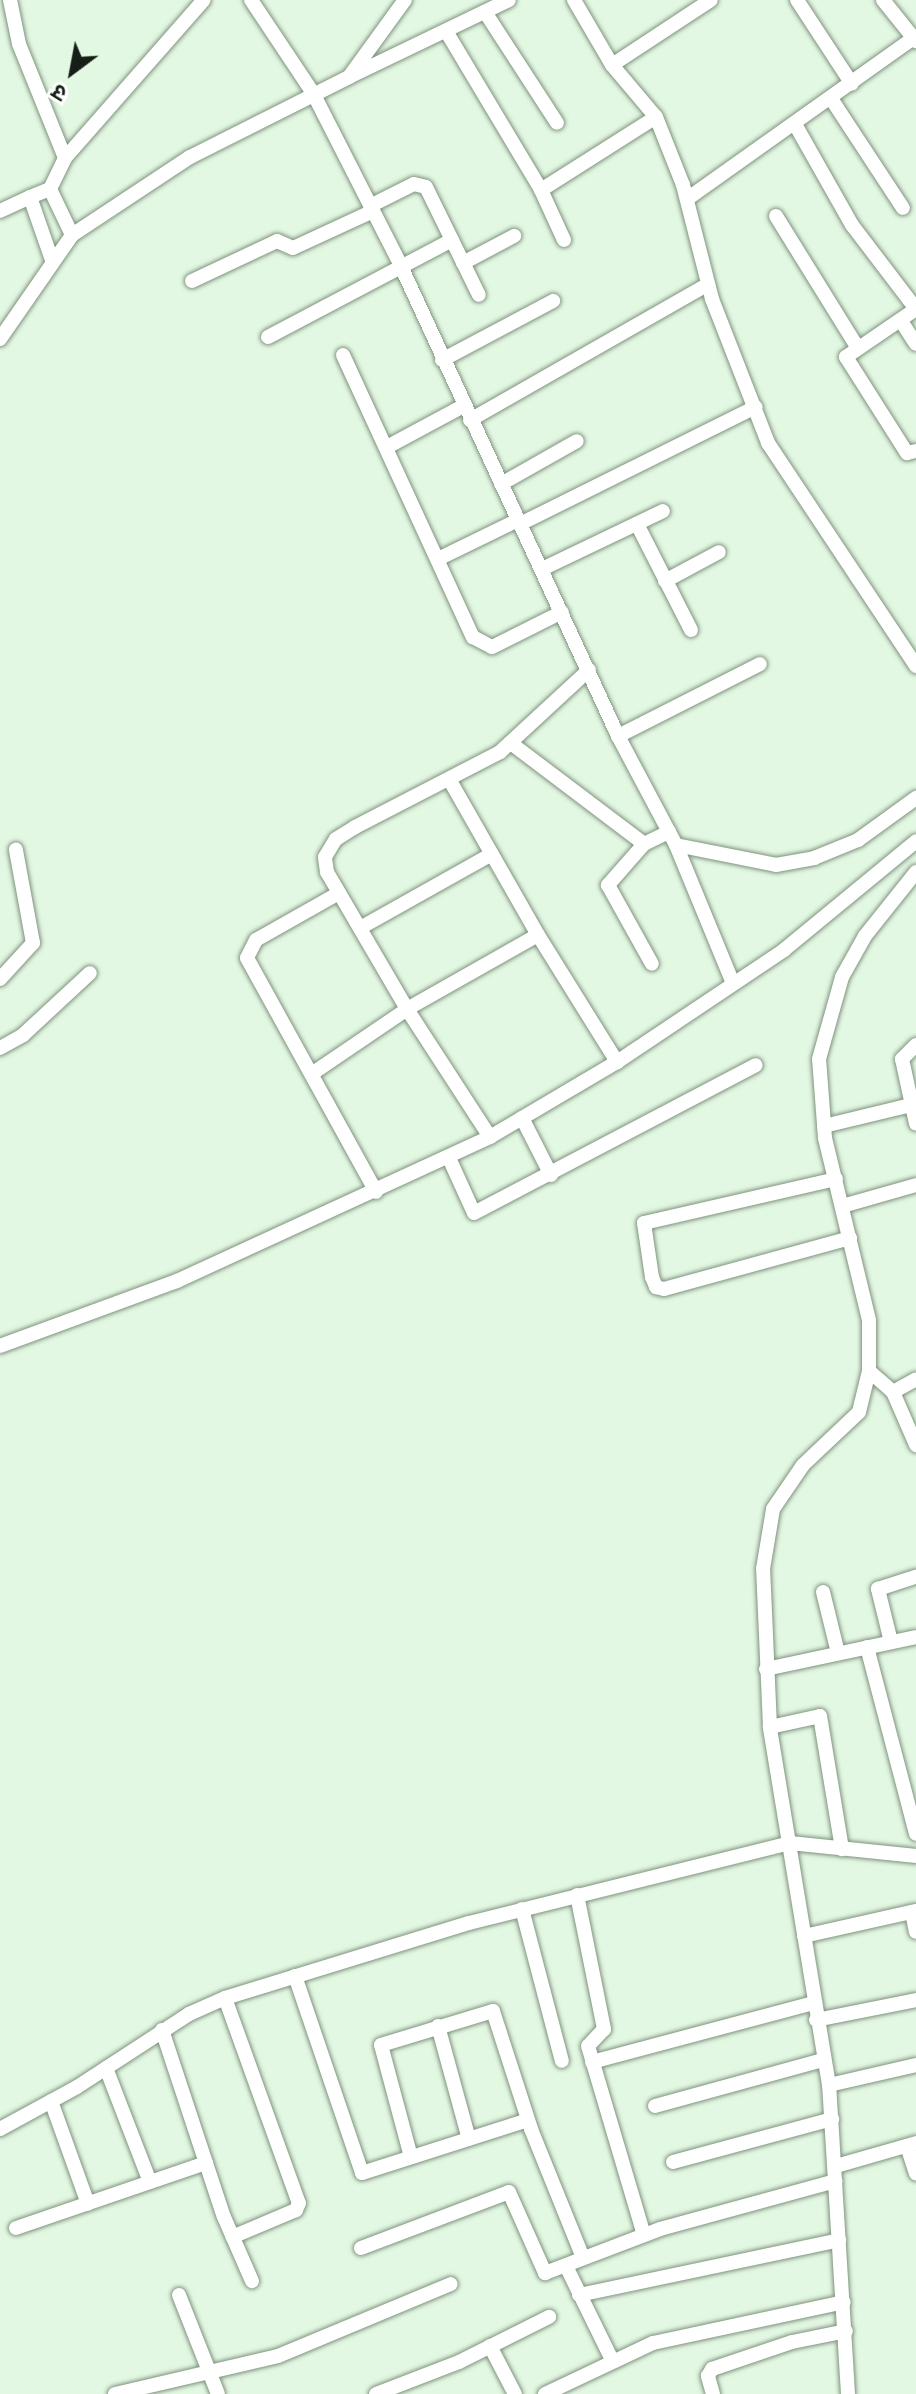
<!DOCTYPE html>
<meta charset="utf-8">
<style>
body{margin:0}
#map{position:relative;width:916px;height:2394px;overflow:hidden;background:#e3f8e3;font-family:Karla,"Noto Sans Devanagari",sans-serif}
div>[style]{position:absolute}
.roads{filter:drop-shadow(0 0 2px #7f927f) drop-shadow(0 0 2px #7f927f)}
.minor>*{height:14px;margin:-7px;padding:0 7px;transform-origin:7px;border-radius:7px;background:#fff}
span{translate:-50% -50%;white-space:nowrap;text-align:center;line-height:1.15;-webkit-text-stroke:6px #fff;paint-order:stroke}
.north{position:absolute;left:32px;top:32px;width:80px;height:80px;-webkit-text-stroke:6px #fff;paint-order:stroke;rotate:212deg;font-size:22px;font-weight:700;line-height:32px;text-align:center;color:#171e17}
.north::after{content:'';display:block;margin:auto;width:28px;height:36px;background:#171e17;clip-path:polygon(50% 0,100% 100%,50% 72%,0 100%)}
</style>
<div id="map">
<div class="roads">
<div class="minor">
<div style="left:10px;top:0;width:45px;rotate:78.4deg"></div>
<div style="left:19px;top:44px;width:123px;rotate:68deg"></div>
<div style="left:251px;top:0;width:112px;rotate:56.3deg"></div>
<div style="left:313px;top:93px;width:190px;rotate:63deg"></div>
<div style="left:399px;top:262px;width:522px;rotate:65.2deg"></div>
<div style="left:618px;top:736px;width:123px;rotate:62deg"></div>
<div style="left:676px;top:845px;width:102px;rotate:11.3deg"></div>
<div style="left:776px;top:865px;width:39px;rotate:-10deg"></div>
<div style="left:814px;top:858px;width:48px;rotate:-22.2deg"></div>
<div style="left:858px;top:840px;width:72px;rotate:-35.9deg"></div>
<div style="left:574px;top:0;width:75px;rotate:59.7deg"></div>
<div style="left:612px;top:65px;width:68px;rotate:49.8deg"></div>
<div style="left:656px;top:117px;width:73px;rotate:68.3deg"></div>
<div style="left:683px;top:185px;width:118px;rotate:75.7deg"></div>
<div style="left:712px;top:299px;width:155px;rotate:68.7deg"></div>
<div style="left:768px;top:443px;width:268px;rotate:56.4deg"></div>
<div style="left:797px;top:0;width:100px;rotate:56.8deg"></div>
<div style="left:883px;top:0;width:53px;rotate:51.2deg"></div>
<div style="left:485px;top:12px;width:132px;rotate:57deg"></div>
<div style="left:446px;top:31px;width:185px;rotate:59.1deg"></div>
<div style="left:612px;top:65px;width:118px;rotate:-33.3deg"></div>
<div style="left:351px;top:76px;width:175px;rotate:-25.7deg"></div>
<div style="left:832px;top:100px;width:129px;rotate:56.7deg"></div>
<div style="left:796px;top:126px;width:114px;rotate:60.5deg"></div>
<div style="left:852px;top:225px;width:106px;rotate:52.7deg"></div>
<div style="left:50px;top:189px;width:51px;rotate:64.4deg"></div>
<div style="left:30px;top:197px;width:22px;rotate:-22deg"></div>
<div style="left:50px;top:189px;width:34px;rotate:-64deg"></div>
<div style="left:65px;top:158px;width:210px;rotate:-48.7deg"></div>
<div style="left:687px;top:199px;width:276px;rotate:-35.4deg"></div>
<div style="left:370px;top:206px;width:49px;rotate:-26.6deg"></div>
<div style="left:414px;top:184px;width:12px;rotate:14deg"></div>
<div style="left:426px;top:187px;width:120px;rotate:63.9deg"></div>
<div style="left:0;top:211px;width:33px;rotate:-25deg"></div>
<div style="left:30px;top:197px;width:67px;rotate:70.8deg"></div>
<div style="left:776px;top:216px;width:155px;rotate:58.2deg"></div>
<div style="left:564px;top:240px;width:55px;rotate:-114.7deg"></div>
<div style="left:541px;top:190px;width:136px;rotate:-32.4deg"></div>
<div style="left:463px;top:263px;width:58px;rotate:-27.9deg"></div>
<div style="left:192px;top:281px;width:94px;rotate:-25.2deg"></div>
<div style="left:277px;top:241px;width:17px;rotate:24deg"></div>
<div style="left:293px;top:248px;width:88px;rotate:-24.8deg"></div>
<div style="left:916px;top:309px;width:85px;rotate:145.6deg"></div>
<div style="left:846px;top:357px;width:114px;rotate:57.6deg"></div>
<div style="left:907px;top:453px;width:9px;rotate:-13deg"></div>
<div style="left:901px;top:321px;width:27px;rotate:57deg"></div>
<div style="left:268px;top:337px;width:208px;rotate:-27.8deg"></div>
<div style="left:0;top:339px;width:126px;rotate:-55.3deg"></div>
<div style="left:72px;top:235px;width:141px;rotate:-33.5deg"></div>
<div style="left:190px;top:157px;width:178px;rotate:-26.7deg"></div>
<div style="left:349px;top:77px;width:95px;rotate:-54deg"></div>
<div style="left:343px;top:355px;width:311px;rotate:65.3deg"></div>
<div style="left:473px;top:637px;width:21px;rotate:28deg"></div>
<div style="left:492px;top:647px;width:78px;rotate:-26.6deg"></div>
<div style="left:442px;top:360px;width:126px;rotate:-28deg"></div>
<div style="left:470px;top:420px;width:273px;rotate:-29.7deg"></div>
<div style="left:387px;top:447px;width:86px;rotate:-28.3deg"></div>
<div style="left:501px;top:484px;width:87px;rotate:-29.5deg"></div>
<div style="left:520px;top:524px;width:263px;rotate:-26.4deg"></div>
<div style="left:637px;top:524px;width:119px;rotate:63deg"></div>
<div style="left:438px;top:559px;width:89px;rotate:-26deg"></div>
<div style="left:542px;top:569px;width:134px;rotate:-25.6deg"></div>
<div style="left:665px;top:581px;width:61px;rotate:-28.2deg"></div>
<div style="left:618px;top:736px;width:159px;rotate:-26.9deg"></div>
<div style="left:512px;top:744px;width:166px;rotate:37.1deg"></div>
<div style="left:644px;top:844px;width:28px;rotate:-26deg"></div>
<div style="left:644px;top:844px;width:55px;rotate:131.3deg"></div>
<div style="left:608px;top:885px;width:90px;rotate:60.9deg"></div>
<div style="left:676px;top:845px;width:149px;rotate:67.6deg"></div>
<div style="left:339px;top:893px;width:95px;rotate:150.5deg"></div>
<div style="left:256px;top:940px;width:20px;rotate:117deg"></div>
<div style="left:247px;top:958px;width:267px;rotate:61.1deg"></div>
<div style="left:360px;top:928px;width:151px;rotate:-29.3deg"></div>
<div style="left:538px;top:935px;width:150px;rotate:58.1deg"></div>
<div style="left:0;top:979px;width:49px;rotate:-47.5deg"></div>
<div style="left:33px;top:943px;width:95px;rotate:-100.4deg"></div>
<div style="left:916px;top:1045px;width:20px;rotate:135deg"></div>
<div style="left:902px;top:1059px;width:66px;rotate:77.8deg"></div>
<div style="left:0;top:1048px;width:26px;rotate:-29deg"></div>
<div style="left:23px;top:1035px;width:91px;rotate:-42.8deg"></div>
<div style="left:313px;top:1073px;width:114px;rotate:-34.2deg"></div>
<div style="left:407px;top:1009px;width:150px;rotate:-29.5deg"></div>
<div style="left:538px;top:935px;width:177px;rotate:-119.7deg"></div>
<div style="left:522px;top:1118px;width:64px;rotate:63deg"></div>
<div style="left:824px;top:1126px;width:89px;rotate:-13.6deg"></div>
<div style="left:490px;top:1137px;width:153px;rotate:-123deg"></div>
<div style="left:407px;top:1009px;width:159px;rotate:-120.3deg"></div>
<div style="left:327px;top:872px;width:15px;rotate:-98deg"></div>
<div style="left:325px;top:857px;width:21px;rotate:-59deg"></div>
<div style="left:336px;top:839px;width:22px;rotate:-32deg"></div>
<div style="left:355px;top:827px;width:163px;rotate:-27.3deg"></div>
<div style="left:500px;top:752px;width:121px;rotate:-42.7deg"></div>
<div style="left:449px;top:1158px;width:60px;rotate:65.6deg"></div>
<div style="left:474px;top:1213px;width:318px;rotate:-27.7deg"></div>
<div style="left:836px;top:1179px;width:197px;rotate:167.1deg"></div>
<div style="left:644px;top:1223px;width:55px;rotate:81.6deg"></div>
<div style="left:652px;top:1277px;width:11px;rotate:68deg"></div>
<div style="left:656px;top:1287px;width:8px;rotate:14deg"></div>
<div style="left:664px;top:1289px;width:193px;rotate:-15.3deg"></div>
<div style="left:842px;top:1206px;width:77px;rotate:-15.8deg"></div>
<div style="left:0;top:1346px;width:189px;rotate:-20.2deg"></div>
<div style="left:177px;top:1281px;width:345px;rotate:-24.7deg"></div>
<div style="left:490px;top:1137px;width:147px;rotate:-30.6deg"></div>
<div style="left:617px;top:1062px;width:201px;rotate:-33.8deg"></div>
<div style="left:784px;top:950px;width:171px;rotate:-39.5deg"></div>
<div style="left:869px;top:1371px;width:32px;rotate:41deg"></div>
<div style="left:893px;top:1392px;width:58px;rotate:66.5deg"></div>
<div style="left:893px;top:1392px;width:26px;rotate:-29deg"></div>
<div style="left:823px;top:1592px;width:63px;rotate:76.2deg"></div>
<div style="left:891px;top:1642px;width:55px;rotate:-103.8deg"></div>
<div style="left:878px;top:1589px;width:40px;rotate:-18deg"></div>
<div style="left:867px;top:1647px;width:193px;rotate:75.3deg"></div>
<div style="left:766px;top:1669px;width:153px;rotate:-12deg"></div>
<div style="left:770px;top:1727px;width:51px;rotate:-12.4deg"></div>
<div style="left:820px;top:1716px;width:135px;rotate:80.6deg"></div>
<div style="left:577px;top:1895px;width:137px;rotate:78.6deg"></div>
<div style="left:604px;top:2029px;width:23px;rotate:133deg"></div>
<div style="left:588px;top:2046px;width:197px;rotate:73.5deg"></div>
<div style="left:522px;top:1909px;width:157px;rotate:75.3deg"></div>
<div style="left:912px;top:1912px;width:20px;rotate:79deg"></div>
<div style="left:804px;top:1936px;width:115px;rotate:-12.6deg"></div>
<div style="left:295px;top:1976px;width:208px;rotate:71.2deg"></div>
<div style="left:362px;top:2173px;width:174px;rotate:-17.7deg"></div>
<div style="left:225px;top:1998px;width:218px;rotate:70.2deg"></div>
<div style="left:299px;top:2203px;width:8px;rotate:113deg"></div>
<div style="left:296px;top:2210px;width:69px;rotate:157.1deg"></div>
<div style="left:816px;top:2020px;width:102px;rotate:-11.3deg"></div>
<div style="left:438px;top:2026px;width:117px;rotate:74.7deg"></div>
<div style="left:162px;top:2030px;width:197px;rotate:71.7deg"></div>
<div style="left:224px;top:2217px;width:70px;rotate:66.4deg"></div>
<div style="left:592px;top:2062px;width:229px;rotate:-14.9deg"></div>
<div style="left:106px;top:2068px;width:122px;rotate:68.9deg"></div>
<div style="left:829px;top:2085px;width:89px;rotate:-12.9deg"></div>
<div style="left:51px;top:2101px;width:109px;rotate:70.2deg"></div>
<div style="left:655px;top:2106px;width:174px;rotate:-15.3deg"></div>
<div style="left:0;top:2129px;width:88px;rotate:-28.6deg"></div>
<div style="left:77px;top:2087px;width:134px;rotate:-33.1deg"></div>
<div style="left:189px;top:2014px;width:39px;rotate:-24deg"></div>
<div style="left:225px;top:1998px;width:255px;rotate:-17.1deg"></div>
<div style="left:469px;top:1923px;width:331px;rotate:-14deg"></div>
<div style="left:790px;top:1843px;width:127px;rotate:5.9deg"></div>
<div style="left:907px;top:2146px;width:29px;rotate:72deg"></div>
<div style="left:411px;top:2157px;width:116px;rotate:-105deg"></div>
<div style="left:381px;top:2045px;width:117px;rotate:-16.9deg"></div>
<div style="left:493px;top:2011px;width:124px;rotate:72.1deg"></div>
<div style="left:531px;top:2129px;width:139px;rotate:68deg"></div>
<div style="left:673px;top:2162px;width:165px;rotate:-15.1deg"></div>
<div style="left:836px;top:2166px;width:83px;rotate:-16deg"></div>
<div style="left:16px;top:2228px;width:201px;rotate:-18.9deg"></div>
<div style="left:361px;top:2248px;width:158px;rotate:-20.7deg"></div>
<div style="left:509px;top:2192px;width:89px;rotate:66deg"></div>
<div style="left:545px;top:2273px;width:123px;rotate:-20.9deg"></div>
<div style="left:660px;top:2229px;width:182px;rotate:-15.3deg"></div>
<div style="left:566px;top:2266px;width:105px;rotate:63.9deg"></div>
<div style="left:179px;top:2295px;width:106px;rotate:68.5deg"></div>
<div style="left:579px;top:2295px;width:266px;rotate:-11.9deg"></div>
<div style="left:490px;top:2346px;width:54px;rotate:62.5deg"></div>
<div style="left:115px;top:2394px;width:167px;rotate:-13.1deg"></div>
<div style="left:278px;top:2356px;width:187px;rotate:-22.6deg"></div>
<div style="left:376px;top:2394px;width:89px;rotate:-21.1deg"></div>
<div style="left:459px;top:2362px;width:101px;rotate:-26.6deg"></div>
<div style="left:545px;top:2394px;width:119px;rotate:-25.3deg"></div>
<div style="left:653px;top:2343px;width:195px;rotate:-12.1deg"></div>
<div style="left:713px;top:2394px;width:19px;rotate:-106deg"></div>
<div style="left:708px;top:2376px;width:8px;rotate:-60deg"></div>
<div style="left:712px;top:2369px;width:84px;rotate:-18.6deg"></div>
<div style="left:792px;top:2342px;width:55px;rotate:-11.5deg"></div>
<div style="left:848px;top:2394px;width:310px;rotate:-93.5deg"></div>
<div style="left:829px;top:2085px;width:363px;rotate:-99.4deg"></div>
<div style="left:770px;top:1727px;width:158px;rotate:-92.5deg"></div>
<div style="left:763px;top:1569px;width:61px;rotate:-80.5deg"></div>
<div style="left:773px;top:1509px;width:53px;rotate:-55.7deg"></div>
<div style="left:803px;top:1465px;width:77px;rotate:-43.4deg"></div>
<div style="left:859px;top:1412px;width:42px;rotate:-76.3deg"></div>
<div style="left:869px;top:1371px;width:51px;rotate:-90deg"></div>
<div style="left:869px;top:1320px;width:187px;rotate:-103.6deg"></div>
<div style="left:825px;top:1138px;width:79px;rotate:-94.3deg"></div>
<div style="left:819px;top:1059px;width:85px;rotate:-74.3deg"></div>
<div style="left:842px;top:977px;width:47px;rotate:-60.7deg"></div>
<div style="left:865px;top:936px;width:82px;rotate:-51.4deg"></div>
</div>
</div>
<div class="north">उ</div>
</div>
